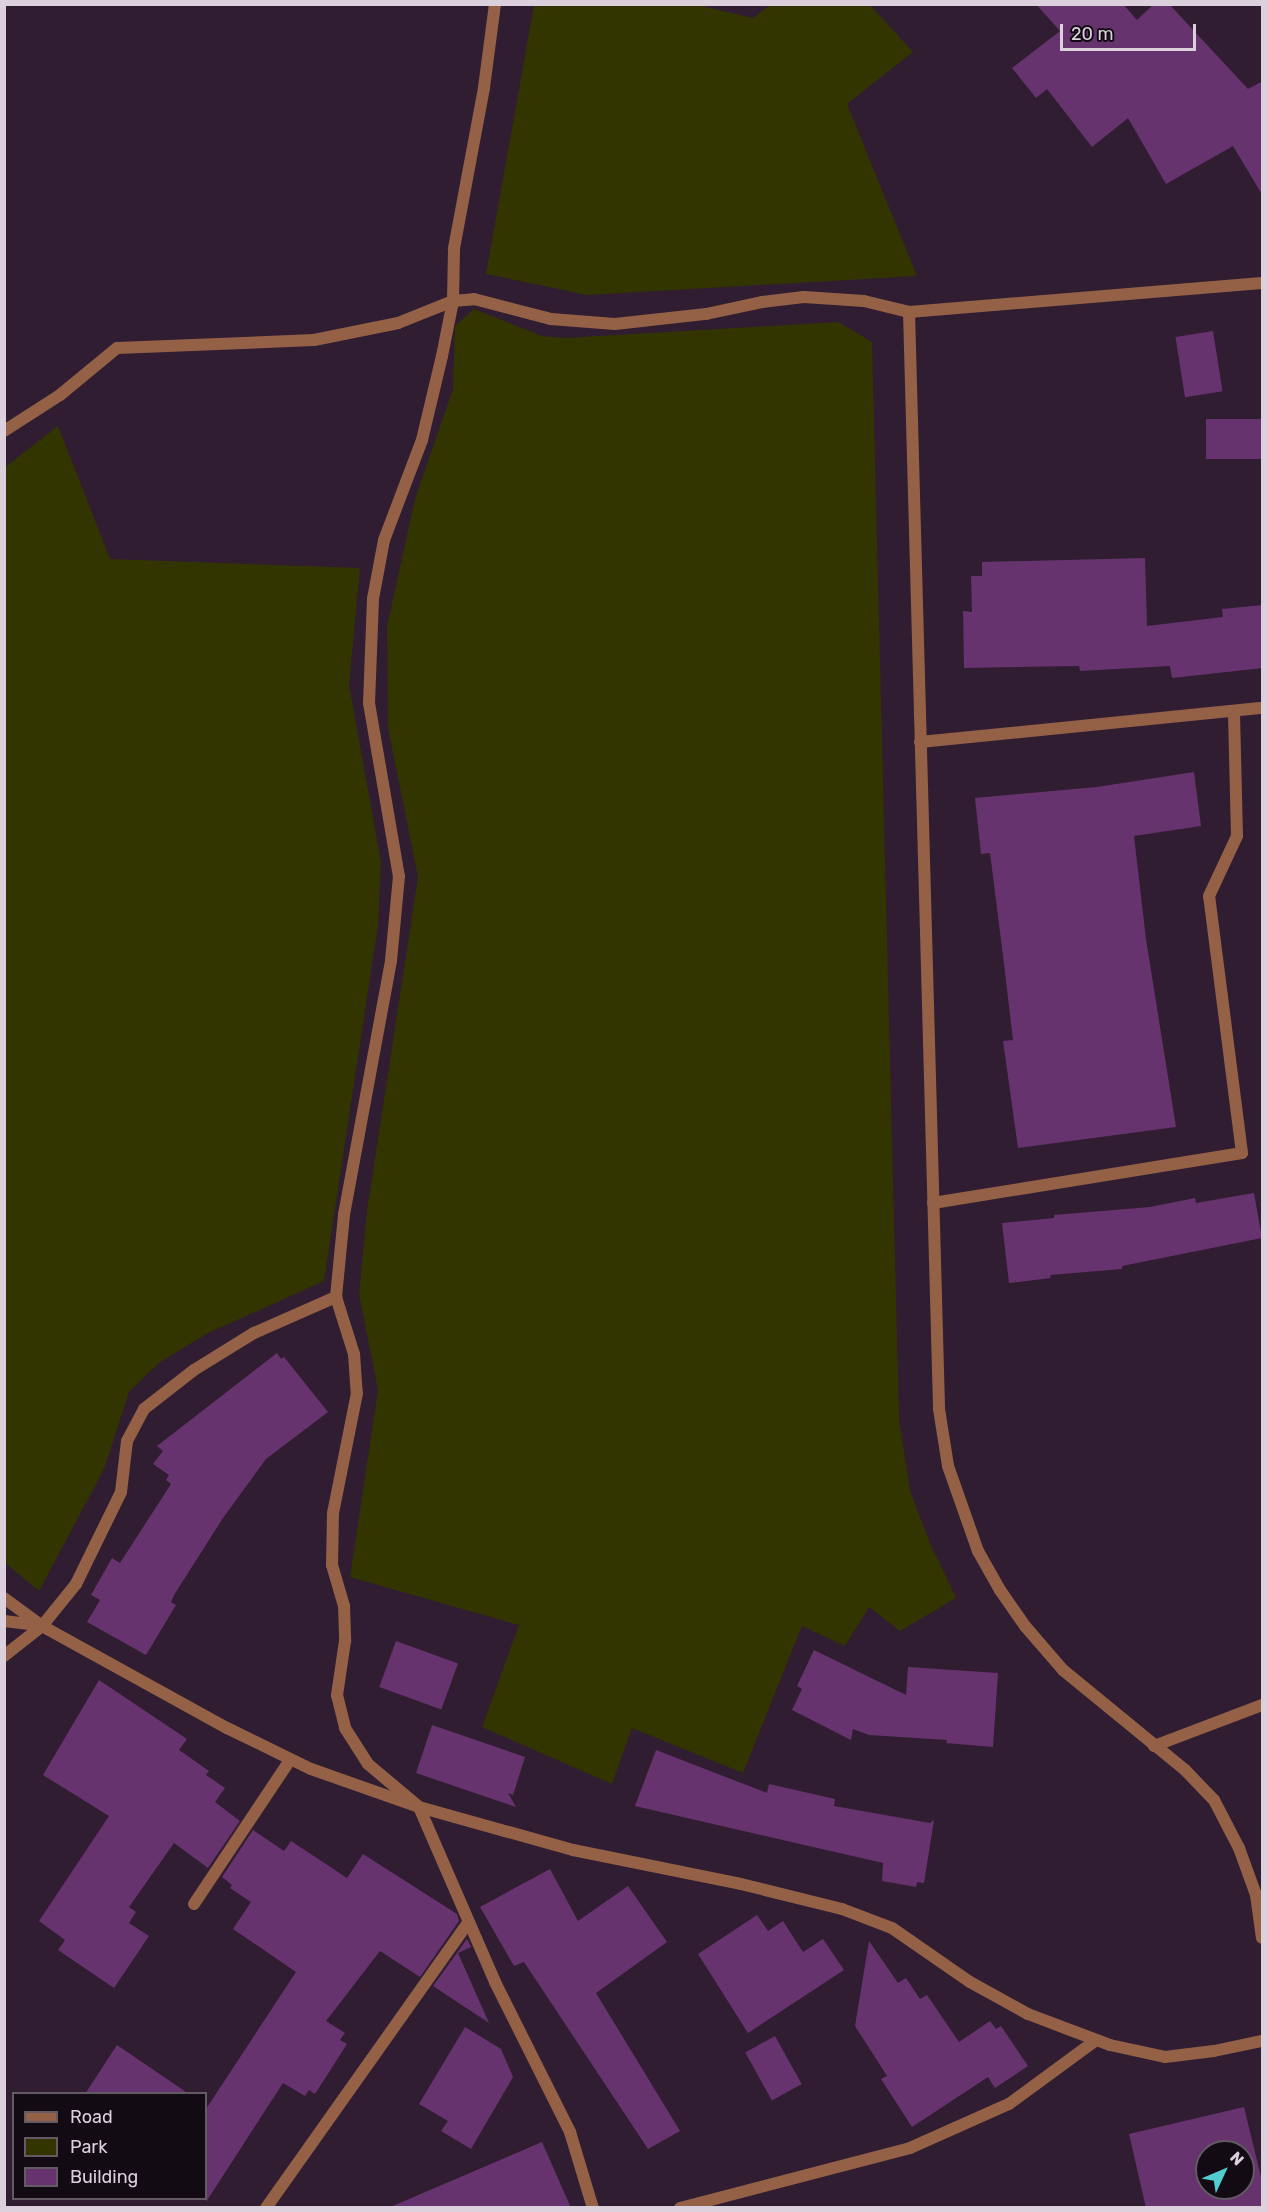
<!DOCTYPE html>
<style>
body{margin:0}
#map{position:relative;width:1267px;height:2212px;overflow:hidden;background:#301d32;font-family:Rubik,sans-serif}
div>[style]{position:absolute}
.green>*{inset:0;background:#323500}
.building>*{inset:0;background:#67336e;transform-origin:0 0}
.minor>*{height:12px;margin:-6px;padding:0 6px;transform-origin:6px;border-radius:6px;background:#946146}
span{translate:-50% -50%;white-space:nowrap;text-align:center;line-height:1.15;-webkit-text-stroke:4.5px #130b14;paint-order:stroke}
.frame{position:absolute;inset:0;border:6px solid #dcd0dd;pointer-events:none}
.legend{position:absolute;left:12px;top:2092px;width:195px;height:108px;box-sizing:border-box;background:#130b14;border:2px solid #635a64;margin:0;padding:8px 10px;list-style:none;font-size:18px;color:#dcd0dd}
.legend li{display:flex;align-items:center;gap:12px;height:30px}
.legend b{width:30px;border:2px solid #635a64}
.north{position:absolute;left:1195px;top:2140px;width:60px;height:60px;box-sizing:border-box;background:#130b14;border:2px solid #635a64;border-radius:50%;rotate:46deg;font-size:16px;font-weight:700;line-height:24px;text-align:center;color:#dcd0dd}
.north::after{content:'';display:block;margin:auto;width:21px;height:27px;background:#51ccd1;clip-path:polygon(50% 0,100% 100%,50% 72%,0 100%)}
.scale{position:absolute;left:1060px;top:24px;width:136px;height:27px;box-sizing:border-box;border:3px solid #dcd0dd;border-top:0;padding-left:8px;font-size:18px;line-height:21px;white-space:nowrap;color:#dcd0dd;-webkit-text-stroke:4px #130b14;paint-order:stroke}
</style>
<div id="map">
<div class="green">
<div style="clip-path:polygon(534px 5px,697px 5px,753px 18px,770px 5px,870px 5px,913px 52px,847px 104px,917px 276px,587px 295px,486px 274px)"></div>
<div style="clip-path:polygon(474px 309px,542px 336px,565px 338px,838px 322px,872px 342px,899px 1419px,910px 1491px,930px 1543px,956px 1598px,900px 1631px,869px 1607px,845px 1646px,802px 1626px,743px 1773px,632px 1728px,612px 1784px,482px 1727px,519px 1625px,350px 1577px,378px 1390px,359px 1294px,367px 1211px,418px 877px,388px 728px,387px 626px,415px 499px,453px 389px,455px 326px)"></div>
<div style="clip-path:polygon(58px 426px,110px 559px,360px 568px,349px 685px,381px 862px,378px 925px,324px 1281px,208px 1333px,160px 1362px,129px 1392px,104px 1469px,39px 1591px,4px 1562px,4px 468px)"></div>
</div>
<div class="building">
<div style="clip-path:polygon(1036px 4px,1123px 4px,1137px 20px,1154px 4px,1169px 4px,1248px 89px,1263px 81px,1263px 196px,1233px 146px,1166px 184px,1128px 118px,1092px 147px,1047px 89px,1036px 98px,1012px 68px,1060px 31px)"></div>
<div style="left:1213px;top:331px;width:61px;height:38px;rotate:81deg"></div>
<div style="left:1263px;top:419px;width:40px;height:57px;rotate:90deg"></div>
<div style="clip-path:polygon(1145px 558px,1147px 626px,1223px 617px,1222px 609px,1263px 605px,1263px 668px,1172px 678px,1170px 666px,1080px 671px,1079px 666px,964px 668px,963px 611px,972px 612px,971px 576px,982px 576px,982px 562px)"></div>
<div style="clip-path:polygon(1194px 772px,1201px 826px,1134px 836px,1146px 939px,1176px 1127px,1018px 1148px,1003px 1041px,1013px 1040px,1003px 956px,990px 853px,981px 854px,975px 798px,1097px 787px)"></div>
<div style="clip-path:polygon(1254px 1193px,1262px 1238px,1122px 1266px,1122px 1269px,1050px 1275px,1051px 1278px,1009px 1283px,1002px 1223px,1054px 1218px,1054px 1215px,1150px 1207px,1195px 1198px,1196px 1203px)"></div>
<div style="clip-path:polygon(277px 1353px,281px 1359px,284px 1357px,328px 1412px,266px 1459px,223px 1518px,174px 1595px,171px 1602px,176px 1605px,146px 1655px,87px 1622px,100px 1600px,91px 1595px,112px 1558px,120px 1563px,171px 1484px,166px 1480px,169px 1475px,153px 1464px,163px 1451px,157px 1446px)"></div>
<div style="left:396px;top:1641px;width:66px;height:49px;rotate:20deg"></div>
<div style="clip-path:polygon(814px 1650px,906px 1695px,908px 1667px,998px 1673px,993px 1747px,946px 1743px,947px 1740px,869px 1735px,853px 1729px,851px 1740px,792px 1710px,802px 1689px,797px 1686px)"></div>
<div style="clip-path:polygon(99px 1680px,187px 1739px,179px 1750px,209px 1771px,206px 1775px,225px 1788px,215px 1802px,240px 1821px,208px 1868px,174px 1843px,129px 1907px,136px 1912px,129px 1923px,149px 1936px,114px 1988px,58px 1950px,65px 1940px,39px 1921px,109px 1816px,43px 1775px)"></div>
<div style="clip-path:polygon(432px 1725px,525px 1757px,513px 1795px,508px 1793px,516px 1807px,416px 1773px)"></div>
<div style="clip-path:polygon(656px 1750px,767px 1793px,769px 1784px,835px 1799px,834px 1806px,930px 1823px,934px 1820px,924px 1883px,917px 1882px,916px 1887px,882px 1881px,883px 1863px,635px 1806px)"></div>
<div style="clip-path:polygon(253px 1830px,284px 1851px,291px 1841px,347px 1878px,363px 1854px,457px 1914px,459px 1921px,420px 1977px,380px 1951px,326px 2021px,345px 2033px,340px 2040px,347px 2044px,315px 2094px,309px 2090px,305px 2096px,283px 2083px,206px 2202px,206px 2109px,296px 1972px,233px 1929px,251px 1902px,230px 1888px,232px 1885px,222px 1877px)"></div>
<div style="clip-path:polygon(550px 1869px,578px 1921px,628px 1886px,667px 1942px,596px 1993px,680px 2131px,648px 2149px,524px 1962px,514px 1966px,480px 1907px)"></div>
<div style="clip-path:polygon(757px 1915px,768px 1931px,783px 1921px,803px 1952px,823px 1939px,844px 1970px,748px 2033px,698px 1954px)"></div>
<div style="clip-path:polygon(467px 1939px,471px 1947px,458px 1953px,489px 2023px,433px 1986px)"></div>
<div style="clip-path:polygon(869px 1941px,898px 1983px,906px 1978px,920px 1999px,927px 1995px,959px 2042px,990px 2021px,996px 2029px,1001px 2026px,1028px 2066px,995px 2088px,988px 2077px,912px 2127px,881px 2079px,887px 2076px,855px 2026px)"></div>
<div style="clip-path:polygon(465px 2027px,501px 2049px,513px 2077px,471px 2149px,441px 2131px,448px 2121px,419px 2104px)"></div>
<div style="left:775px;top:2036px;width:55px;height:34px;rotate:61deg"></div>
<div style="clip-path:polygon(117px 2045px,189px 2094px,85px 2094px)"></div>
<div style="clip-path:polygon(evenodd,1244px 2107px,1263px 2185px,1263px 2208px,1146px 2208px,1129px 2134px,1244px 2107px,1207px 2152px,1243px 2152px,1243px 2188px,1207px 2188px,1207px 2152px)"></div>
<div style="clip-path:polygon(542px 2142px,571px 2208px,388px 2208px)"></div>
</div>
<div class="minor">
<div style="left:495px;top:4px;width:85px;rotate:97.5deg"></div>
<div style="left:484px;top:88px;width:164px;rotate:100.6deg"></div>
<div style="left:454px;top:249px;width:52px;rotate:91.1deg"></div>
<div style="left:453px;top:301px;width:56px;rotate:101.3deg"></div>
<div style="left:442px;top:356px;width:86px;rotate:103.4deg"></div>
<div style="left:422px;top:440px;width:107px;rotate:110.8deg"></div>
<div style="left:384px;top:540px;width:60px;rotate:100.6deg"></div>
<div style="left:373px;top:599px;width:104px;rotate:92.2deg"></div>
<div style="left:369px;top:703px;width:176px;rotate:80.2deg"></div>
<div style="left:399px;top:876px;width:85px;rotate:95.4deg"></div>
<div style="left:391px;top:961px;width:258px;rotate:100.5deg"></div>
<div style="left:344px;top:1215px;width:82px;rotate:95.6deg"></div>
<div style="left:336px;top:1297px;width:60px;rotate:72.5deg"></div>
<div style="left:354px;top:1354px;width:39px;rotate:86deg"></div>
<div style="left:357px;top:1393px;width:122px;rotate:101.3deg"></div>
<div style="left:333px;top:1513px;width:52px;rotate:91.1deg"></div>
<div style="left:332px;top:1565px;width:43px;rotate:73.7deg"></div>
<div style="left:344px;top:1606px;width:35px;rotate:88deg"></div>
<div style="left:345px;top:1641px;width:55px;rotate:98.4deg"></div>
<div style="left:337px;top:1695px;width:34px;rotate:76deg"></div>
<div style="left:345px;top:1728px;width:43px;rotate:57.4deg"></div>
<div style="left:368px;top:1764px;width:67px;rotate:40.1deg"></div>
<div style="left:419px;top:1807px;width:191px;rotate:66.5deg"></div>
<div style="left:495px;top:1982px;width:168px;rotate:63.4deg"></div>
<div style="left:570px;top:2132px;width:79px;rotate:73.2deg"></div>
<div style="left:909px;top:312px;width:1097px;rotate:88.43deg"></div>
<div style="left:939px;top:1409px;width:58px;rotate:81deg"></div>
<div style="left:948px;top:1466px;width:90px;rotate:70.6deg"></div>
<div style="left:978px;top:1551px;width:45px;rotate:60.6deg"></div>
<div style="left:1000px;top:1590px;width:44px;rotate:55.2deg"></div>
<div style="left:1025px;top:1626px;width:58px;rotate:49.2deg"></div>
<div style="left:1063px;top:1670px;width:158px;rotate:39.3deg"></div>
<div style="left:1185px;top:1770px;width:42px;rotate:46deg"></div>
<div style="left:1214px;top:1800px;width:54px;rotate:62.5deg"></div>
<div style="left:1239px;top:1848px;width:50px;rotate:70.1deg"></div>
<div style="left:1256px;top:1895px;width:43px;rotate:82.1deg"></div>
<div style="left:4px;top:431px;width:67px;rotate:-32.7deg"></div>
<div style="left:60px;top:395px;width:74px;rotate:-39.5deg"></div>
<div style="left:117px;top:348px;width:197px;rotate:-2.3deg"></div>
<div style="left:314px;top:340px;width:86px;rotate:-11.4deg"></div>
<div style="left:398px;top:323px;width:59px;rotate:-21.8deg"></div>
<div style="left:453px;top:301px;width:21px;rotate:-5deg"></div>
<div style="left:474px;top:299px;width:80px;rotate:14.6deg"></div>
<div style="left:551px;top:319px;width:64px;rotate:4.5deg"></div>
<div style="left:615px;top:324px;width:92px;rotate:-6.3deg"></div>
<div style="left:706px;top:314px;width:57px;rotate:-12.1deg"></div>
<div style="left:762px;top:302px;width:42px;rotate:-6.8deg"></div>
<div style="left:804px;top:297px;width:60px;rotate:3.8deg"></div>
<div style="left:864px;top:301px;width:46px;rotate:13.7deg"></div>
<div style="left:909px;top:312px;width:354px;rotate:-4.7deg"></div>
<div style="left:920px;top:742px;width:344px;rotate:-5.7deg"></div>
<div style="left:933px;top:1203px;width:313px;rotate:-9.2deg"></div>
<div style="left:1242px;top:1153px;width:259px;rotate:-97.3deg"></div>
<div style="left:1209px;top:896px;width:66px;rotate:-65deg"></div>
<div style="left:1237px;top:836px;width:125px;rotate:-91.4deg"></div>
<div style="left:4px;top:1598px;width:47px;rotate:36.4deg"></div>
<div style="left:42px;top:1626px;width:211px;rotate:28.9deg"></div>
<div style="left:227px;top:1728px;width:93px;rotate:26deg"></div>
<div style="left:311px;top:1769px;width:114px;rotate:19.4deg"></div>
<div style="left:419px;top:1807px;width:160px;rotate:15.6deg"></div>
<div style="left:573px;top:1850px;width:171px;rotate:11.4deg"></div>
<div style="left:741px;top:1884px;width:104px;rotate:13.9deg"></div>
<div style="left:842px;top:1909px;width:53px;rotate:20.8deg"></div>
<div style="left:892px;top:1928px;width:95px;rotate:34.7deg"></div>
<div style="left:970px;top:1982px;width:66px;rotate:28.9deg"></div>
<div style="left:1028px;top:2014px;width:88px;rotate:20.7deg"></div>
<div style="left:1110px;top:2045px;width:56px;rotate:12.3deg"></div>
<div style="left:1165px;top:2057px;width:49px;rotate:-7deg"></div>
<div style="left:1214px;top:2051px;width:49px;rotate:-11.8deg"></div>
<div style="left:4px;top:1621px;width:38px;rotate:7deg"></div>
<div style="left:4px;top:1656px;width:48px;rotate:-38.3deg"></div>
<div style="left:42px;top:1626px;width:54px;rotate:-51deg"></div>
<div style="left:76px;top:1584px;width:102px;rotate:-63.9deg"></div>
<div style="left:121px;top:1492px;width:51px;rotate:-83.3deg"></div>
<div style="left:127px;top:1441px;width:36px;rotate:-62deg"></div>
<div style="left:144px;top:1409px;width:63px;rotate:-38deg"></div>
<div style="left:194px;top:1370px;width:70px;rotate:-31.7deg"></div>
<div style="left:254px;top:1333px;width:90px;rotate:-23.7deg"></div>
<div style="left:1154px;top:1746px;width:116px;rotate:-20.8deg"></div>
<div style="left:194px;top:1904px;width:173px;rotate:-56.3deg"></div>
<div style="left:266px;top:2208px;width:349px;rotate:-54.7deg"></div>
<div style="left:680px;top:2208px;width:238px;rotate:-14.6deg"></div>
<div style="left:910px;top:2148px;width:108px;rotate:-24deg"></div>
<div style="left:1009px;top:2104px;width:108px;rotate:-36.3deg"></div>
</div>
<div class="frame"></div>
<ul class="legend">
<li><b style="height:8px;background:#946146"></b>Road</li>
<li><b style="height:16px;background:#323500"></b>Park</li>
<li><b style="height:16px;background:#67336e"></b>Building</li>
</ul>
<div class="north">N</div>
<div class="scale">20 m</div>
</div>
